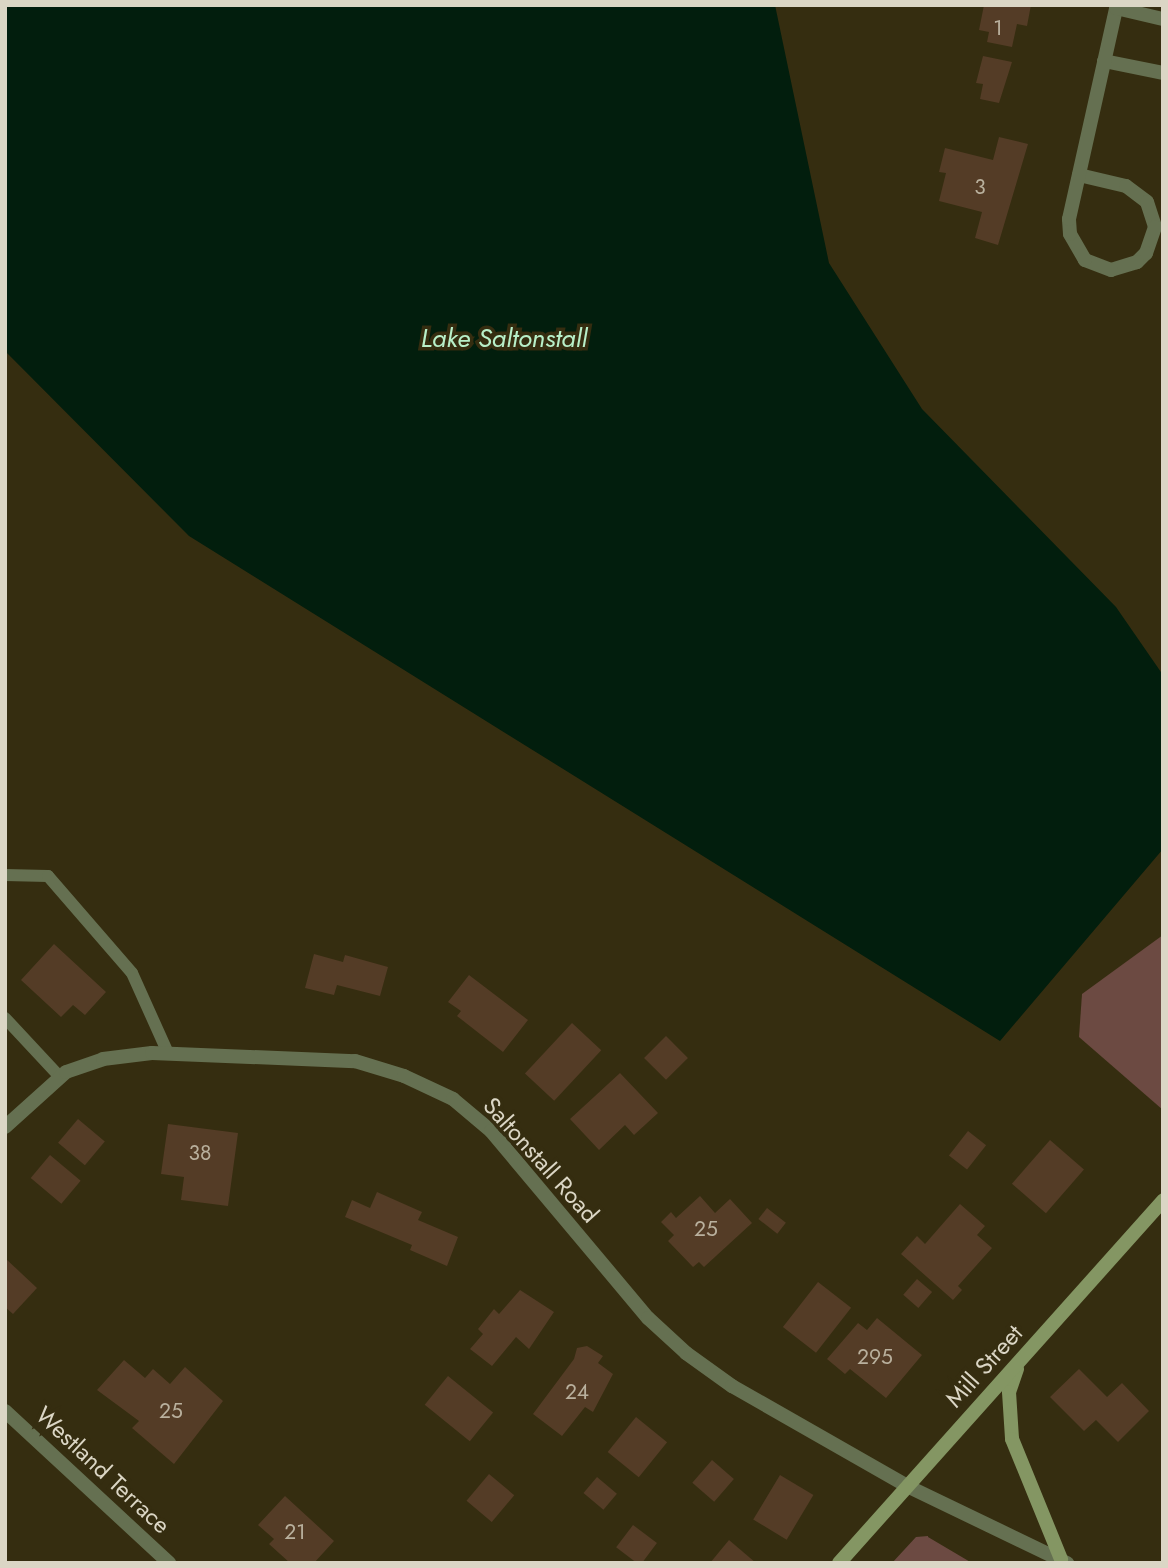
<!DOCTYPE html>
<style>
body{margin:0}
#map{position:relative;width:1168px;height:1568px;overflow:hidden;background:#352d10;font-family:Jost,sans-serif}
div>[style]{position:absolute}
.green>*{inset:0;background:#6c4a42}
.water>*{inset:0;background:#021e0d}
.building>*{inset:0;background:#543c26;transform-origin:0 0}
.service>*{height:12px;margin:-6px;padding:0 6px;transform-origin:6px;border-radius:6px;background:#657051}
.minor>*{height:14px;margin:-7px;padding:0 7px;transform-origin:7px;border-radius:7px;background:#657051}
.secondary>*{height:14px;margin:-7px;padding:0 7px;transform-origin:7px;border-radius:7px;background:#849663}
span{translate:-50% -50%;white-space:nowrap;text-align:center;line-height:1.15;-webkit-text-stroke:7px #352d10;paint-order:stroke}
.number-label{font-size:21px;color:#b9b09d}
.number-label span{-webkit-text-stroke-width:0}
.street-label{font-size:24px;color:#dbd6c5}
.water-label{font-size:26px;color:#b8f0c9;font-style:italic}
.frame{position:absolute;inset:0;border:7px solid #dbd6c5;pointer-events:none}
</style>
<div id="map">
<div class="green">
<div style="clip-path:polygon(1163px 935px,1163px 1110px,1079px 1037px,1082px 994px)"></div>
<div style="clip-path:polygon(928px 1536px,928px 1537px,972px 1563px,892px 1563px,916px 1537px)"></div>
</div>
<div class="water">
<div style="clip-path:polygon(5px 5px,775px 5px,829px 263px,922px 409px,1116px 607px,1163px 675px,1163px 849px,1000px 1041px,189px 536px,5px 351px)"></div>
</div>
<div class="building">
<div style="clip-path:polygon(984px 5px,1031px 5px,1027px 26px,1017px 24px,1012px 47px,987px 42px,989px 32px,979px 30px)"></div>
<div style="clip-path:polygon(983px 56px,1012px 62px,999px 103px,980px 99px,983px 84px,976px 83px)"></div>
<div style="clip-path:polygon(999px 137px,1028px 144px,998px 245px,975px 238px,982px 212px,939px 201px,946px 173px,939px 172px,945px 148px,993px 160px)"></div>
<div style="clip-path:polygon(54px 944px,106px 992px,85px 1015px,73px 1005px,61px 1017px,21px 980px)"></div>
<div style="clip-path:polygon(314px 954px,343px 962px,345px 955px,388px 967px,380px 996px,337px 985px,334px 995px,305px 988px)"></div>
<div style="clip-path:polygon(469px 975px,528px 1020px,503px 1052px,457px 1016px,461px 1011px,448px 1002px)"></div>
<div style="left:572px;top:1023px;width:40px;height:69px;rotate:43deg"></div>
<div style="left:666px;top:1036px;width:31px;height:31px;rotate:45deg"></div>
<div style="clip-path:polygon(620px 1073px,658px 1113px,634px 1135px,625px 1125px,599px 1150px,570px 1119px)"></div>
<div style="left:78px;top:1119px;width:35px;height:31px;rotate:40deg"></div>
<div style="clip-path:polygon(168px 1124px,238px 1133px,228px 1206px,181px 1200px,184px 1177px,161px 1174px)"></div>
<div style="left:968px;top:1131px;width:23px;height:31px;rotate:38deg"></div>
<div style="left:1050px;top:1140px;width:45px;height:58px;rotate:41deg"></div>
<div style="left:50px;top:1155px;width:40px;height:30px;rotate:40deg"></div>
<div style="clip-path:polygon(377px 1192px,422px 1212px,418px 1220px,458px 1237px,447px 1266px,410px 1250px,412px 1245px,345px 1217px,352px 1200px,370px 1208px)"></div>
<div style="clip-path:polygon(700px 1196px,715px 1213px,730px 1199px,752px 1223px,704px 1267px,699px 1262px,693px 1267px,668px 1241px,674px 1235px,661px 1222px,671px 1212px,676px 1218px)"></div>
<div style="clip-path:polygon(960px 1204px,985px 1226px,977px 1235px,992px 1248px,958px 1286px,962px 1290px,953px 1300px,901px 1254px,917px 1236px,925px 1244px)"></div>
<div style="left:767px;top:1208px;width:24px;height:14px;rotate:38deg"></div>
<div style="clip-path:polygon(5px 1258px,37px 1288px,13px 1314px,5px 1307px)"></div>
<div style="left:917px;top:1279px;width:20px;height:21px;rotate:41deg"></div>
<div style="left:818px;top:1282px;width:42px;height:57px;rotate:38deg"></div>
<div style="clip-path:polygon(520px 1290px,554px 1312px,529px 1349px,516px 1337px,492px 1366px,470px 1349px,483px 1334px,478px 1329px,494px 1309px,499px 1314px)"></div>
<div style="clip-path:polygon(877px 1318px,922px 1355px,886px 1398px,850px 1369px,845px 1374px,827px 1359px,858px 1323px,867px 1330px)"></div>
<div style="clip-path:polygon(587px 1346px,603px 1356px,598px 1363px,613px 1374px,593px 1412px,585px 1407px,562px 1436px,533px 1414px,574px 1359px,577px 1348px)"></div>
<div style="clip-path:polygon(124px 1360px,145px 1378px,153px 1369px,170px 1384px,185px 1367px,223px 1401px,174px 1464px,132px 1428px,139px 1421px,97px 1390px)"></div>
<div style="clip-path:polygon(1079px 1369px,1107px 1397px,1122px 1383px,1149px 1411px,1118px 1442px,1096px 1420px,1084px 1431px,1050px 1397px)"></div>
<div style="left:448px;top:1376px;width:58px;height:37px;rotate:39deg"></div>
<div style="left:636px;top:1417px;width:40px;height:45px;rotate:39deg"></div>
<div style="left:712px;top:1460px;width:29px;height:30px;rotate:41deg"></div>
<div style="left:489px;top:1474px;width:33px;height:35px;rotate:40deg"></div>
<div style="left:780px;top:1475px;width:39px;height:52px;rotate:31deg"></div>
<div style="left:597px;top:1477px;width:26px;height:21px;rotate:40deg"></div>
<div style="clip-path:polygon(285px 1496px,334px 1541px,314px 1563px,290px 1563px,269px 1544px,274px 1539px,258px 1525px)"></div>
<div style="left:633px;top:1525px;width:30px;height:28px;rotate:37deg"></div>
<div style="clip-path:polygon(729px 1540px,756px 1563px,710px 1563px)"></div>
</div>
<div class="service">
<div style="left:5px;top:875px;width:43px;rotate:1.3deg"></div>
<div style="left:48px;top:876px;width:128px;rotate:49.1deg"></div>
<div style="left:132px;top:973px;width:88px;rotate:65.8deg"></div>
<div style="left:5px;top:1018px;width:81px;rotate:47deg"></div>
</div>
<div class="minor">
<div style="left:1104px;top:61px;width:60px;rotate:11.5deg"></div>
<div style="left:1079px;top:175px;width:48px;rotate:13.2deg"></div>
<div style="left:1126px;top:186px;width:26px;rotate:37deg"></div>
<div style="left:1147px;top:202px;width:26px;rotate:72deg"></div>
<div style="left:1155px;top:227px;width:28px;rotate:109deg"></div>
<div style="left:1146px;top:253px;width:13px;rotate:135deg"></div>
<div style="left:1137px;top:262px;width:27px;rotate:163deg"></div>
<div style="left:1111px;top:270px;width:28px;rotate:-159deg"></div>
<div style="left:1085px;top:260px;width:30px;rotate:-120deg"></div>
<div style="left:1070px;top:234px;width:15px;rotate:-94deg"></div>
<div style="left:1069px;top:219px;width:216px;rotate:-77.4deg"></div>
<div style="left:1116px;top:8px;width:48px;rotate:13.2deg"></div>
<div style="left:5px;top:1127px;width:82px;rotate:-42deg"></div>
<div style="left:66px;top:1072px;width:39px;rotate:-19deg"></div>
<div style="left:103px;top:1059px;width:49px;rotate:-7deg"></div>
<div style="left:152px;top:1053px;width:203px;rotate:2.3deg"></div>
<div style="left:355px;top:1061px;width:51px;rotate:17deg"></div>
<div style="left:404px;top:1076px;width:54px;rotate:25.1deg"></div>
<div style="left:453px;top:1099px;width:50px;rotate:40.1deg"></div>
<div style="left:491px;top:1131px;width:244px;rotate:50deg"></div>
<div style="left:648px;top:1318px;width:52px;rotate:42.6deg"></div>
<div style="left:686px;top:1353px;width:57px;rotate:35.7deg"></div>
<div style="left:732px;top:1386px;width:202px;rotate:29.7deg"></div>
<div style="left:907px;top:1486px;width:178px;rotate:25.7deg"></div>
<div style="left:5px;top:1411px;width:224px;rotate:42.8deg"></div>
</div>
<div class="secondary">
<div style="left:1017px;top:1369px;width:24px;rotate:109deg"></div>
<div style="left:1009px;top:1392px;width:47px;rotate:86.3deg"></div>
<div style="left:1012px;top:1439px;width:130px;rotate:67.8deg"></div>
<div style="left:839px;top:1563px;width:487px;rotate:-48.2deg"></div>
</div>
<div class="number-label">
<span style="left:998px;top:28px">1</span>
<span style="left:980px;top:187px">3</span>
<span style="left:200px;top:1153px">38</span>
<span style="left:706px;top:1229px">25</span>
<span style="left:875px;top:1357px">295</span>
<span style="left:577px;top:1392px">24</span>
<span style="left:171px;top:1411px">25</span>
<span style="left:295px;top:1532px">21</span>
</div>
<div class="street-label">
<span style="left:541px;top:1160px;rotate:48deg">Saltonstall Road</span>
<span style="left:984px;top:1366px;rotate:-48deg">Mill Street</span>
<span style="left:103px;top:1470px;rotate:43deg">Westland Terrace</span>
</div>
<div class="water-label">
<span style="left:504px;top:339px">Lake Saltonstall</span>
</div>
<div class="frame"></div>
</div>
